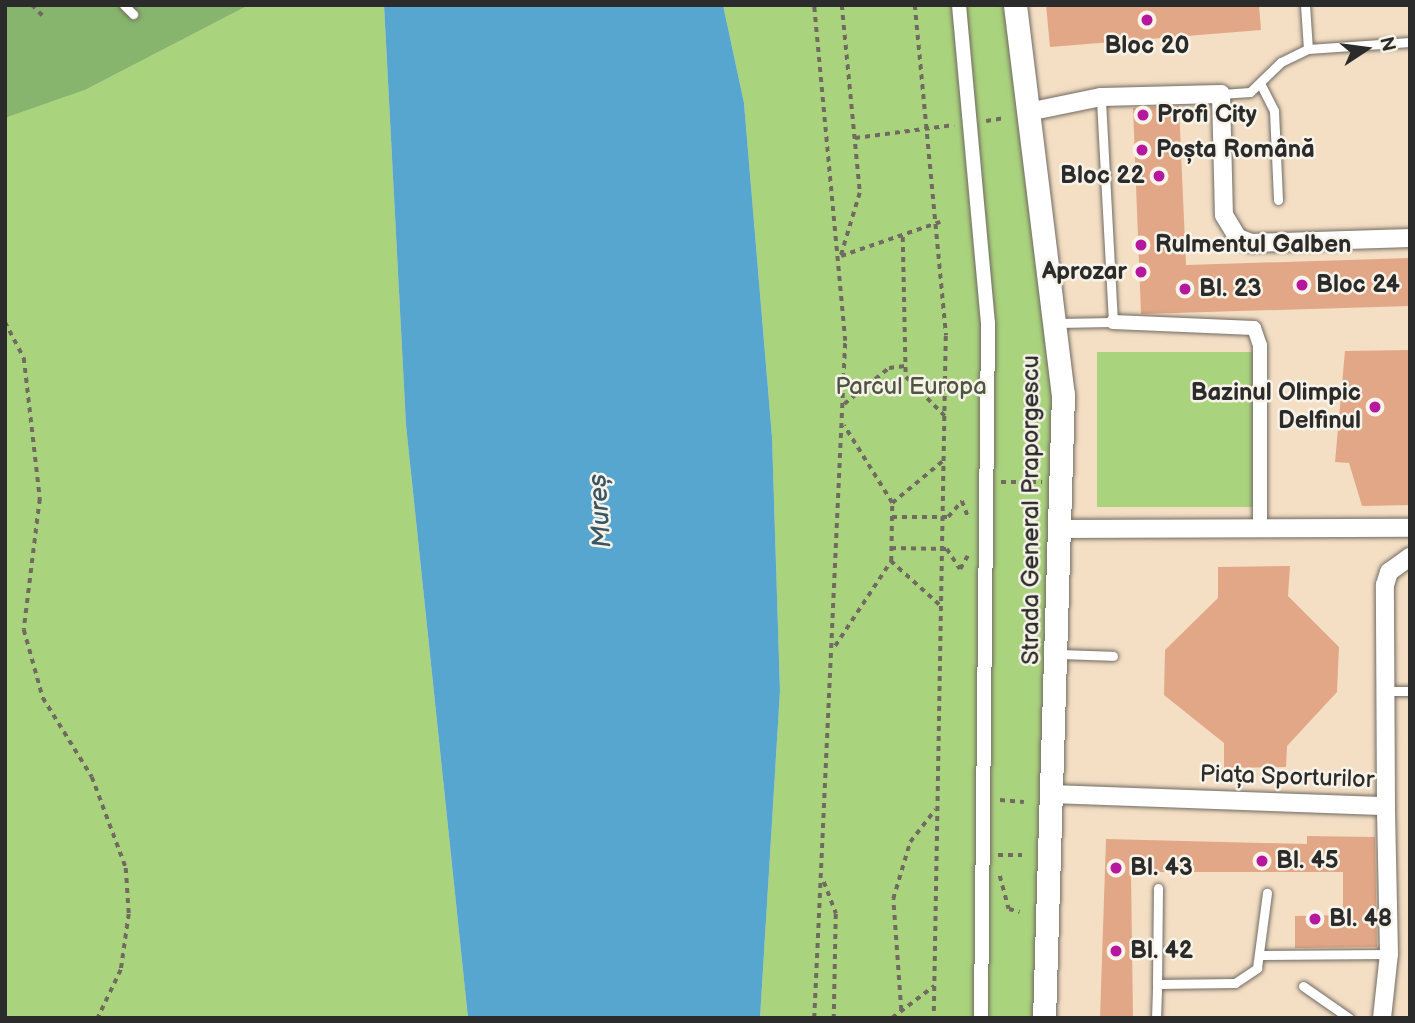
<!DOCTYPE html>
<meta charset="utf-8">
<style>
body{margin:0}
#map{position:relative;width:1415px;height:1023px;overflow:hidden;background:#f4dfc5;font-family:"Balsamiq Sans",sans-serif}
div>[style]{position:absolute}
.green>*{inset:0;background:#aad37e;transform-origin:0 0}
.forest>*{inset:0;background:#87b56d}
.water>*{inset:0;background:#57a6d0}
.building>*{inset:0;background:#e2a786}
.path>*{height:3.5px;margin-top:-1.75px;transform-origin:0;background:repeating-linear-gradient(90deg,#716a61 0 5px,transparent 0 10px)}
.roads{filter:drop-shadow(0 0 2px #716a61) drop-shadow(0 0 2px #716a61)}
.service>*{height:9px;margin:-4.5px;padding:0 4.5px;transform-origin:4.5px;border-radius:4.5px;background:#fff}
.pedestrian>*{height:14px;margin:-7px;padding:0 7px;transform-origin:7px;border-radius:7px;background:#fff}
.minor>*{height:18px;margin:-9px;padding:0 9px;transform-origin:9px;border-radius:9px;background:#fff}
.tertiary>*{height:23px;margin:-11.5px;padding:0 11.5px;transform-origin:11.5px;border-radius:11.5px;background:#fff}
.dots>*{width:19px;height:19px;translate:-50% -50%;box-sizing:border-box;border:4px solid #f7f3e8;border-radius:50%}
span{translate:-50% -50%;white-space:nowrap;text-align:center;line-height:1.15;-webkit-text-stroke:5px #f7f3e8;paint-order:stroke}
.poi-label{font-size:24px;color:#2b2b2b;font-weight:700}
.left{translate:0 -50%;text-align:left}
.right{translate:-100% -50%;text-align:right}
.park-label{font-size:24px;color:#4b5540}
.street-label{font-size:24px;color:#2b2b2b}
.water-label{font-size:26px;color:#3a5665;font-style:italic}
.frame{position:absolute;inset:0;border:7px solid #2b2b2b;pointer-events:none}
.north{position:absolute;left:1331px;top:14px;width:70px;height:70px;-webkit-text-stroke:5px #f7f3e8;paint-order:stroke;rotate:77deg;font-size:19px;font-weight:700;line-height:28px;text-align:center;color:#2b2b2b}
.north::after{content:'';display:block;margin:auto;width:24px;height:32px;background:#2b2b2b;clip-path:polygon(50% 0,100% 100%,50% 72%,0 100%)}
</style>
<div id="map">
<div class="green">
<div style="clip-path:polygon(249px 5px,384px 5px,406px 425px,468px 1018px,5px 1018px,5px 118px,85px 90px)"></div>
<div style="clip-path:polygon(723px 5px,1010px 5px,1054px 380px,1037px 1018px,760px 1018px,780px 691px,772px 437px,744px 103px)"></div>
<div style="left:1097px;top:352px;width:160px;height:155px"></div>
</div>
<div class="forest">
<div style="clip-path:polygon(5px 5px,249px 5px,85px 90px,5px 118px)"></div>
</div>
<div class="water">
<div style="clip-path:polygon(384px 5px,723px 5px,744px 103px,772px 437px,780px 691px,760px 1018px,468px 1018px,406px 425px)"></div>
</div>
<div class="building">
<div style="clip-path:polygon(1046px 5px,1259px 5px,1261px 30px,1050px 47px)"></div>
<div style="clip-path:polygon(1179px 106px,1186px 265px,1410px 258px,1410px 306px,1141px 314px,1133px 108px)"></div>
<div style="clip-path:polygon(1410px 350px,1410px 505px,1362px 506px,1349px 463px,1335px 462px,1345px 351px)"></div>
<div style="clip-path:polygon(1290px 566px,1288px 596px,1339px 647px,1337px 692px,1287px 746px,1286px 767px,1224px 768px,1224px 743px,1164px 695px,1165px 650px,1218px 598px,1218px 567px)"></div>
<div style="clip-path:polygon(1307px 836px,1375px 837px,1377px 947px,1295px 948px,1295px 916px,1343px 915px,1343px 872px,1131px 872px,1133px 1018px,1100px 1018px,1106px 839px,1307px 844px)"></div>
</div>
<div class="path">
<div style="left:32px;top:5px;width:16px;rotate:45deg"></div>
<div style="left:842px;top:5px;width:189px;rotate:84.5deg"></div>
<div style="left:860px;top:193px;width:66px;rotate:106.8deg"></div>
<div style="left:841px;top:256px;width:105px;rotate:-19deg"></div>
<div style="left:915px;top:5px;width:332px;rotate:84.6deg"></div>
<div style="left:946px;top:336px;width:682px;rotate:91.01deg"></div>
<div style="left:986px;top:121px;width:19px;rotate:-9deg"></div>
<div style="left:855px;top:138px;width:100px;rotate:-7.5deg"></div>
<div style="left:903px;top:237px;width:140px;rotate:88.8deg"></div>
<div style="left:906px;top:377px;width:55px;rotate:45deg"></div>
<div style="left:5px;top:322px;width:41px;rotate:62.2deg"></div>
<div style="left:24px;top:358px;width:142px;rotate:83.5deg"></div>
<div style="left:40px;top:499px;width:132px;rotate:97deg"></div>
<div style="left:24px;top:630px;width:71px;rotate:74.4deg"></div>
<div style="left:43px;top:698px;width:93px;rotate:58.2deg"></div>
<div style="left:92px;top:777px;width:97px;rotate:69.5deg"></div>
<div style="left:126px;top:868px;width:46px;rotate:86.3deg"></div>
<div style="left:129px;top:914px;width:57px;rotate:98.1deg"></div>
<div style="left:121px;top:970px;width:53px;rotate:115.6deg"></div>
<div style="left:844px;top:404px;width:58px;rotate:-38.7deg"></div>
<div style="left:889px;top:368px;width:16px;rotate:-7deg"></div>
<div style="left:1001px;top:482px;width:41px"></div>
<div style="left:892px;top:503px;width:67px;rotate:-39.6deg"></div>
<div style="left:892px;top:517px;width:56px"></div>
<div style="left:948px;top:517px;width:21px;rotate:-49deg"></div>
<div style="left:962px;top:501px;width:17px;rotate:69deg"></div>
<div style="left:891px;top:548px;width:56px;rotate:1deg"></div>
<div style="left:947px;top:549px;width:24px;rotate:57deg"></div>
<div style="left:960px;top:569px;width:16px;rotate:-60deg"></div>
<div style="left:891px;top:561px;width:67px;rotate:42deg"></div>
<div style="left:835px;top:646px;width:102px;rotate:-56.6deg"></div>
<div style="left:891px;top:561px;width:58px;rotate:-89deg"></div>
<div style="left:892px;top:503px;width:91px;rotate:-121.9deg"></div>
<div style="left:1000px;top:800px;width:24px;rotate:5deg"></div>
<div style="left:998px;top:855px;width:24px"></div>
<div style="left:1000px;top:876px;width:34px;rotate:75deg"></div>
<div style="left:1009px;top:909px;width:11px;rotate:15deg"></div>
<div style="left:824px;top:882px;width:34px;rotate:69deg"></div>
<div style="left:836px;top:914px;width:104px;rotate:91.1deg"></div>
<div style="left:901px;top:1010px;width:111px;rotate:-94.1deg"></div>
<div style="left:893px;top:899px;width:59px;rotate:-73.4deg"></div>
<div style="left:910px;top:842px;width:41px;rotate:-52deg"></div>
<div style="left:814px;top:1018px;width:678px;rotate:-87.38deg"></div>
<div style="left:845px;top:341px;width:337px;rotate:-95.3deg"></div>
<div style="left:892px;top:1018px;width:53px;rotate:-37.3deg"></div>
</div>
<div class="roads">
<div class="service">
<div style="left:124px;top:5px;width:13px;rotate:45deg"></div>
<div style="left:1308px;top:49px;width:102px;rotate:-3.9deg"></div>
<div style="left:1261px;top:85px;width:29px;rotate:63deg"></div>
<div style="left:1274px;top:111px;width:89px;rotate:87.4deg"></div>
<div style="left:1221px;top:94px;width:29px;rotate:-4deg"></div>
<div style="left:1250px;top:92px;width:43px;rotate:-44.1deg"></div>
<div style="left:1281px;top:62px;width:30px;rotate:-26deg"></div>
<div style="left:1308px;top:49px;width:44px;rotate:-93.9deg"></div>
<div style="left:1057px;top:323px;width:56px;rotate:-1deg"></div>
<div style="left:1113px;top:322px;width:225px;rotate:-93.1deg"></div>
<div style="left:1057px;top:654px;width:56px;rotate:2deg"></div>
<div style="left:1384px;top:691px;width:26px"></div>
<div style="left:1262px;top:955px;width:127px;rotate:-0.5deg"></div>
<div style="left:1157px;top:984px;width:96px;rotate:-89.4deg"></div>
<div style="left:1303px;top:986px;width:56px;rotate:34.8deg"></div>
<div style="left:1156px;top:1018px;width:34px;rotate:-88deg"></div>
<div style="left:1157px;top:984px;width:78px;rotate:-0.7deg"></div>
<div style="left:1235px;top:983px;width:27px;rotate:-34deg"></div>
<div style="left:1257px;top:968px;width:76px;rotate:-82.4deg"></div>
</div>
<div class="pedestrian">
<div style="left:959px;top:5px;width:319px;rotate:84.8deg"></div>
<div style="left:988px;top:323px;width:695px;rotate:90.58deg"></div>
<div style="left:1113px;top:322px;width:141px;rotate:2.4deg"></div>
<div style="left:1254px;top:328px;width:18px;rotate:71deg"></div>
<div style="left:1260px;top:345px;width:185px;rotate:90deg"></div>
</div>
<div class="minor">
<div style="left:1028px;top:112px;width:75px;rotate:-11.6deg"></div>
<div style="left:1101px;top:97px;width:120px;rotate:-1.4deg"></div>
<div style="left:1221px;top:94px;width:121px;rotate:88.6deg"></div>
<div style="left:1224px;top:215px;width:27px;rotate:59deg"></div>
<div style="left:1238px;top:238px;width:15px;rotate:20deg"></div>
<div style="left:1252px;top:243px;width:158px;rotate:-1.8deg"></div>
<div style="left:1062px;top:529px;width:348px;rotate:-0.2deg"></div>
<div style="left:1053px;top:794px;width:333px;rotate:2.1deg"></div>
<div style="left:1386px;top:806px;width:221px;rotate:-90.3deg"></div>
<div style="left:1385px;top:585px;width:14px;rotate:-73deg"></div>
<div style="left:1389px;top:572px;width:26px;rotate:-36deg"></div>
<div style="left:1382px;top:1018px;width:64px;rotate:-83.8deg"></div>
<div style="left:1389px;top:954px;width:148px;rotate:-91.2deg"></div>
</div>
<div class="tertiary">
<div style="left:1015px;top:5px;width:392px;rotate:83deg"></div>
<div style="left:1063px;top:394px;width:624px;rotate:91.74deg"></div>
</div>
</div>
<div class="dots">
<div style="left:1147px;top:20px;background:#b5179e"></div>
<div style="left:1143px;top:115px;background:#b5179e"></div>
<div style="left:1142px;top:150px;background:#b5179e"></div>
<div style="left:1159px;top:176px;background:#b5179e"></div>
<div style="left:1141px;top:245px;background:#b5179e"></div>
<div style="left:1141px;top:272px;background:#b5179e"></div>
<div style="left:1302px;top:285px;background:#b5179e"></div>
<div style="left:1185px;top:289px;background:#b5179e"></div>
<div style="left:1375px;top:407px;background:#b5179e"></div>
<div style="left:1262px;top:861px;background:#b5179e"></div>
<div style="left:1116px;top:868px;background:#b5179e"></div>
<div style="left:1315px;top:919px;background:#b5179e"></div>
<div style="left:1116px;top:951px;background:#b5179e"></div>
</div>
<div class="poi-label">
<span style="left:1147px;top:46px">Bloc 20</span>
<span class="left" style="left:1157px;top:115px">Profi City</span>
<span class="left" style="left:1156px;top:150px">Poșta Română</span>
<span class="right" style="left:1145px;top:176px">Bloc 22</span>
<span class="left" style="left:1155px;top:245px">Rulmentul Galben</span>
<span class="right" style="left:1127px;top:272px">Aprozar</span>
<span class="left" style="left:1316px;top:285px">Bloc 24</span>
<span class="left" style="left:1199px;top:289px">Bl. 23</span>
<span class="right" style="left:1361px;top:407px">Bazinul Olimpic<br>Delfinul</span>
<span class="left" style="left:1276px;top:861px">Bl. 45</span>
<span class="left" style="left:1130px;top:868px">Bl. 43</span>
<span class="left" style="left:1329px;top:919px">Bl. 48</span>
<span class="left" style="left:1130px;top:951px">Bl. 42</span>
</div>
<div class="park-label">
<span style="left:911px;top:387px">Parcul Europa</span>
</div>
<div class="street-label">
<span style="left:1031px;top:510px;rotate:-90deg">Strada General Praporgescu</span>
<span style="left:1287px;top:777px;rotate:2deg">Piața Sporturilor</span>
</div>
<div class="water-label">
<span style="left:601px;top:511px;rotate:-94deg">Mureș</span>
</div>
<div class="frame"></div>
<div class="north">N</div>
</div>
